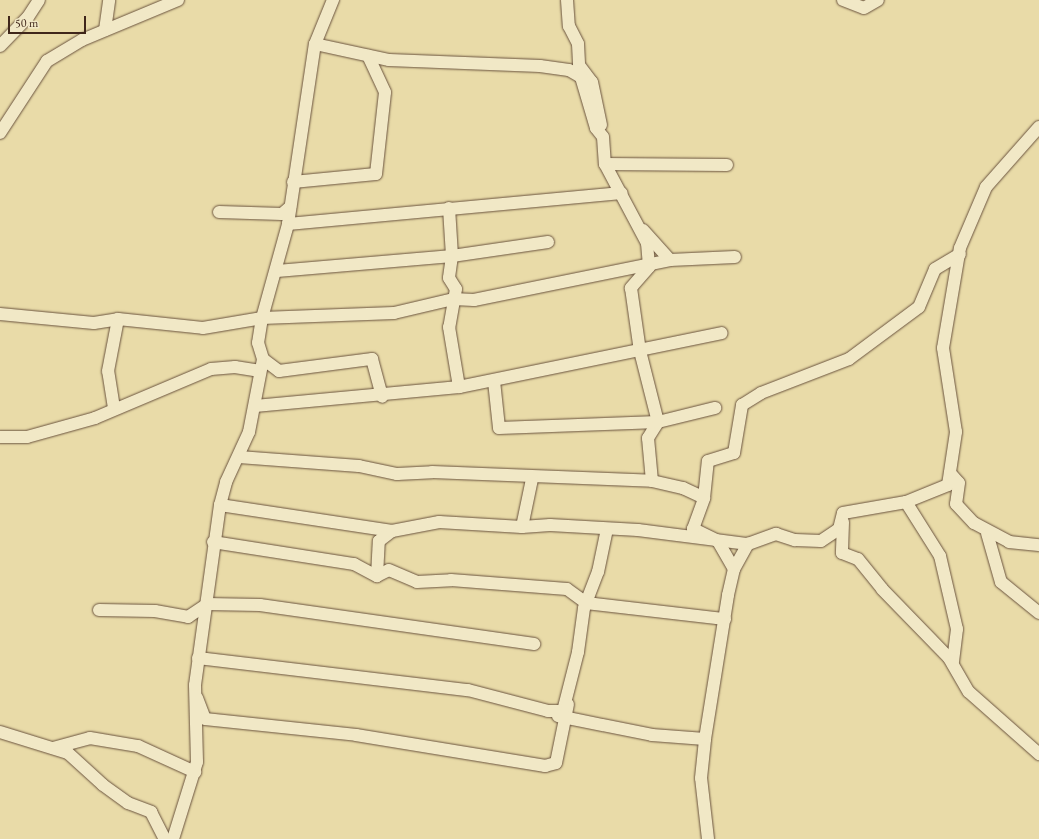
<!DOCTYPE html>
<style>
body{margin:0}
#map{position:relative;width:1039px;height:839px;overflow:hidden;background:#e9dba8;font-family:"EB Garamond",serif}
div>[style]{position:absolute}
.roads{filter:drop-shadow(0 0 1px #6a533e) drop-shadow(0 0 1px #6a533e)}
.minor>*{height:12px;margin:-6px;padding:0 6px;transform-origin:6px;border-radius:6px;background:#f1e8c6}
span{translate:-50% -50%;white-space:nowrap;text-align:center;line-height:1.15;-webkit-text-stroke:3px #f1e8c6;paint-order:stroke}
.scale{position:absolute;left:8px;top:16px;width:78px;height:18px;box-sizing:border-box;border:2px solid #3f261a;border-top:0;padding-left:5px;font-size:12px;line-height:14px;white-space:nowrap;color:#3f261a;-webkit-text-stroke:3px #f1e8c6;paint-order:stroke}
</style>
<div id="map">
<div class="roads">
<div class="minor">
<div style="left:567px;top:0;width:26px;rotate:86deg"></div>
<div style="left:569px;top:26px;width:20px;rotate:63deg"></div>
<div style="left:578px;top:44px;width:21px;rotate:87deg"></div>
<div style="left:579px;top:65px;width:21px;rotate:53deg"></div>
<div style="left:592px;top:82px;width:44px;rotate:78.2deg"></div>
<div style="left:843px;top:0;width:22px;rotate:21deg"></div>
<div style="left:864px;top:8px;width:16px;rotate:-30deg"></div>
<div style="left:105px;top:30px;width:30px;rotate:-82deg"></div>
<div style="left:315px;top:44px;width:76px;rotate:12.2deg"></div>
<div style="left:389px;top:60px;width:151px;rotate:2.3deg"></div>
<div style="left:540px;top:66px;width:29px;rotate:8deg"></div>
<div style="left:569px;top:70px;width:14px;rotate:30deg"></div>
<div style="left:581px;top:77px;width:53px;rotate:73.6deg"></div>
<div style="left:596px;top:128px;width:11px;rotate:52deg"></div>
<div style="left:603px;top:137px;width:27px;rotate:86deg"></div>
<div style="left:605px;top:164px;width:89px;rotate:62deg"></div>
<div style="left:647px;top:243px;width:24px;rotate:85deg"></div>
<div style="left:649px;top:267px;width:28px;rotate:131deg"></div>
<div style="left:631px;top:288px;width:64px;rotate:81.9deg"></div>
<div style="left:640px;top:351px;width:73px;rotate:75.8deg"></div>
<div style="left:658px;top:422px;width:19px;rotate:122deg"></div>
<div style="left:648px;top:438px;width:43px;rotate:84.7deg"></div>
<div style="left:652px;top:481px;width:32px;rotate:13deg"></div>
<div style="left:683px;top:488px;width:23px;rotate:25deg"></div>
<div style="left:0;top:46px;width:40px;rotate:-46deg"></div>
<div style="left:28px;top:17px;width:20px;rotate:-57deg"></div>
<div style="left:0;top:133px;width:86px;rotate:-56.9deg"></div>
<div style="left:47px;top:61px;width:41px;rotate:-31deg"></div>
<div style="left:82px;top:40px;width:104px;rotate:-22.6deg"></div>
<div style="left:605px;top:164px;width:122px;rotate:0.5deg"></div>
<div style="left:293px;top:182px;width:83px;rotate:-5.5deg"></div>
<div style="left:376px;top:174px;width:82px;rotate:-83.7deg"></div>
<div style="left:385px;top:92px;width:40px;rotate:-115deg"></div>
<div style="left:449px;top:208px;width:48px;rotate:86.4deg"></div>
<div style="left:452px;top:256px;width:22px;rotate:98deg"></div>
<div style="left:449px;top:278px;width:13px;rotate:58deg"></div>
<div style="left:456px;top:289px;width:39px;rotate:100deg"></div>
<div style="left:449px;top:327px;width:61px;rotate:80.5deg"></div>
<div style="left:219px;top:212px;width:63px;rotate:1.8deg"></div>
<div style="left:282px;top:214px;width:11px;rotate:-41deg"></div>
<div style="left:288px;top:224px;width:335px;rotate:-5.3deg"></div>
<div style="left:643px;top:230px;width:40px;rotate:48deg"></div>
<div style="left:277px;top:271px;width:176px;rotate:-4.9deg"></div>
<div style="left:452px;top:256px;width:97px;rotate:-8.3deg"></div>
<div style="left:0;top:314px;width:94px;rotate:5.5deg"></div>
<div style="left:94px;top:323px;width:24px;rotate:-9deg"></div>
<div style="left:118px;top:319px;width:85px;rotate:6deg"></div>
<div style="left:203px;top:328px;width:60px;rotate:-9.6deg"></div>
<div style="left:262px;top:318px;width:132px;rotate:-2.2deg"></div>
<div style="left:394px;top:313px;width:61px;rotate:-13.3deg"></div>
<div style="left:453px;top:299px;width:21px;rotate:3deg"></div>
<div style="left:474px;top:300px;width:200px;rotate:-11.5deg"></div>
<div style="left:670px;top:260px;width:65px;rotate:-2.6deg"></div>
<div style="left:263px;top:359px;width:20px;rotate:37deg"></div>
<div style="left:279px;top:371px;width:94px;rotate:-7.4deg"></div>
<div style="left:372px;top:359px;width:39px;rotate:75deg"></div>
<div style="left:494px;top:381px;width:47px;rotate:83.9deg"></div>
<div style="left:499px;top:428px;width:159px;rotate:-2.2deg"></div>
<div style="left:658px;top:422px;width:59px;rotate:-13.8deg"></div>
<div style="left:255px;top:406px;width:205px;rotate:-5.3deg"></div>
<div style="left:459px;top:387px;width:268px;rotate:-11.6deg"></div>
<div style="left:114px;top:408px;width:37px;rotate:-99deg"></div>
<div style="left:108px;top:371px;width:53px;rotate:-79.1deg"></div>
<div style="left:0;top:437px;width:27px"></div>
<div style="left:27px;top:437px;width:71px;rotate:-15.6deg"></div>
<div style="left:95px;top:418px;width:126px;rotate:-22.9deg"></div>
<div style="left:211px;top:369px;width:24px;rotate:-5deg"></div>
<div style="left:235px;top:367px;width:24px;rotate:9deg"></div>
<div style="left:239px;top:457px;width:120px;rotate:4.3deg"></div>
<div style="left:359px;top:466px;width:39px;rotate:12deg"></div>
<div style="left:397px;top:474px;width:35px;rotate:-3deg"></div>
<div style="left:432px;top:472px;width:220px;rotate:2.3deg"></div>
<div style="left:950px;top:473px;width:13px;rotate:48deg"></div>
<div style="left:959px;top:483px;width:21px;rotate:98deg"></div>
<div style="left:956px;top:504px;width:26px;rotate:47deg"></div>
<div style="left:974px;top:523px;width:40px;rotate:28deg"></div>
<div style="left:1009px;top:542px;width:30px;rotate:6deg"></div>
<div style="left:532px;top:479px;width:49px;rotate:101.8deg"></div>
<div style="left:522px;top:527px;width:28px;rotate:-4deg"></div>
<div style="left:550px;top:525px;width:88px;rotate:3.3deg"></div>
<div style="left:638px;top:530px;width:111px;rotate:7.3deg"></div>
<div style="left:748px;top:544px;width:30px;rotate:-20deg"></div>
<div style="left:776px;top:534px;width:20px;rotate:18deg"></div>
<div style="left:795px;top:540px;width:26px;rotate:2deg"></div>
<div style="left:821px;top:541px;width:22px;rotate:-34deg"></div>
<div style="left:839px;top:529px;width:16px;rotate:-76deg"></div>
<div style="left:906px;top:502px;width:64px;rotate:57.8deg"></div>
<div style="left:940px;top:556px;width:75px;rotate:76.9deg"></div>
<div style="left:957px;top:629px;width:35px;rotate:97deg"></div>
<div style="left:220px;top:505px;width:174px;rotate:8.6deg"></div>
<div style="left:843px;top:513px;width:64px;rotate:-9.9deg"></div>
<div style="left:906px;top:502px;width:45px;rotate:-22deg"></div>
<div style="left:948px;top:485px;width:54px;rotate:-81.4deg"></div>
<div style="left:956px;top:432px;width:85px;rotate:-98.8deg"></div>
<div style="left:943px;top:348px;width:101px;rotate:-80.4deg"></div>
<div style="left:960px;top:248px;width:66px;rotate:-66.9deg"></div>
<div style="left:986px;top:187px;width:80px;rotate:-48.5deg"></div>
<div style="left:843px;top:522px;width:31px;rotate:92deg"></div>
<div style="left:842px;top:553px;width:17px;rotate:21deg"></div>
<div style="left:858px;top:559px;width:38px;rotate:51deg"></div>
<div style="left:882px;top:589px;width:96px;rotate:45.8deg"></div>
<div style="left:949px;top:658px;width:39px;rotate:60deg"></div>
<div style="left:969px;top:692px;width:94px;rotate:41.5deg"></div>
<div style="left:987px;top:533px;width:51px;rotate:74.1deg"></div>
<div style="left:1001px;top:582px;width:49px;rotate:39.2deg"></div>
<div style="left:213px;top:542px;width:143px;rotate:8.9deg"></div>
<div style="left:354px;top:564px;width:26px;rotate:28deg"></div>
<div style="left:377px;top:576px;width:13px;rotate:-27deg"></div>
<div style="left:389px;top:570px;width:30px;rotate:23deg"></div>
<div style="left:417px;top:582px;width:34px;rotate:-3deg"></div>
<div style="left:451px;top:580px;width:116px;rotate:4.4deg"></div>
<div style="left:567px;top:589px;width:24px;rotate:36deg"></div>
<div style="left:586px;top:603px;width:140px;rotate:6.6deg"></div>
<div style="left:734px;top:569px;width:32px;rotate:-120deg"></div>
<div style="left:718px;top:541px;width:28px;rotate:-154deg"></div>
<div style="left:693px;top:529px;width:33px;rotate:-70deg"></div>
<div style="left:704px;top:498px;width:37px;rotate:-84deg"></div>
<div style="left:708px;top:461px;width:27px;rotate:-17deg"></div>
<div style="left:734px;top:453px;width:49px;rotate:-80.5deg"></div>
<div style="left:742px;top:405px;width:22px;rotate:-32deg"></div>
<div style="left:761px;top:393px;width:94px;rotate:-21.1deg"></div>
<div style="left:849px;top:359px;width:87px;rotate:-36.6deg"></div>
<div style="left:919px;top:307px;width:41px;rotate:-67.2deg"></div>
<div style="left:935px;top:269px;width:29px;rotate:-31deg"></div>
<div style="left:377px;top:576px;width:35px;rotate:-87deg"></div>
<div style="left:379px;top:541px;width:16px;rotate:-38deg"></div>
<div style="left:392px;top:531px;width:48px;rotate:-10.8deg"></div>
<div style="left:439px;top:522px;width:83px;rotate:3.4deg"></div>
<div style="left:99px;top:610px;width:56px;rotate:1deg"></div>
<div style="left:155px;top:611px;width:34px;rotate:10deg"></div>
<div style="left:188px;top:617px;width:23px;rotate:-34deg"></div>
<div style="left:207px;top:604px;width:53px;rotate:1.1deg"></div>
<div style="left:260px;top:605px;width:277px;rotate:8.1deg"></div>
<div style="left:198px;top:658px;width:272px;rotate:6.8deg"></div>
<div style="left:468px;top:690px;width:83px;rotate:14.7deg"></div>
<div style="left:548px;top:711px;width:15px"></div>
<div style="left:563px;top:711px;width:61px;rotate:-75.7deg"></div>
<div style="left:578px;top:652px;width:44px;rotate:-82.2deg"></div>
<div style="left:584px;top:608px;width:39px;rotate:-69deg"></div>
<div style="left:598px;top:572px;width:44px;rotate:-78.2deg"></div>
<div style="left:197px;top:698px;width:22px;rotate:69deg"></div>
<div style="left:205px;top:719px;width:152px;rotate:6deg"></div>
<div style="left:356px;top:735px;width:192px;rotate:9.3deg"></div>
<div style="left:545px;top:766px;width:11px;rotate:-15deg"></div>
<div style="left:556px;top:763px;width:60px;rotate:-78.5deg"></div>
<div style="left:558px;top:716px;width:96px;rotate:11.4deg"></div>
<div style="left:652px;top:735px;width:53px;rotate:4.3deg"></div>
<div style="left:0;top:732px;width:71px;rotate:17.2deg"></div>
<div style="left:68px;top:753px;width:47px;rotate:42.4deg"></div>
<div style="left:103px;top:785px;width:31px;rotate:36deg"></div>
<div style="left:128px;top:803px;width:25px;rotate:21deg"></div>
<div style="left:151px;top:812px;width:30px;rotate:63deg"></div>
<div style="left:53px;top:748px;width:38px;rotate:-15deg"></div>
<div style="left:90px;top:738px;width:49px;rotate:9.5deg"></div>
<div style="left:138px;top:746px;width:63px;rotate:24.5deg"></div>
<div style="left:173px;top:839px;width:81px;rotate:-72.7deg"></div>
<div style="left:197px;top:762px;width:77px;rotate:-91.5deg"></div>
<div style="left:195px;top:685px;width:182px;rotate:-82.1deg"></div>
<div style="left:220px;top:505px;width:24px;rotate:-75deg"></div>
<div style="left:226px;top:482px;width:55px;rotate:-65.3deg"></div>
<div style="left:249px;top:432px;width:74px;rotate:-79.1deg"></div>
<div style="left:263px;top:359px;width:17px;rotate:-107deg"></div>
<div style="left:258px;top:343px;width:25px;rotate:-81deg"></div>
<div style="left:262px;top:318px;width:98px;rotate:-74.5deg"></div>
<div style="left:288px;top:224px;width:182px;rotate:-81.5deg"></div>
<div style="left:315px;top:44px;width:48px;rotate:-67.8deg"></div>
<div style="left:708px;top:839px;width:61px;rotate:-96.5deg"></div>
<div style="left:701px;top:778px;width:39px;rotate:-84deg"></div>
<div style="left:705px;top:739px;width:146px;rotate:-80.9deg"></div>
<div style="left:728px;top:595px;width:27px;rotate:-77deg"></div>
<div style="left:734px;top:569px;width:29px;rotate:-61deg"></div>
</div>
</div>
<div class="scale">50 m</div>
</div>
